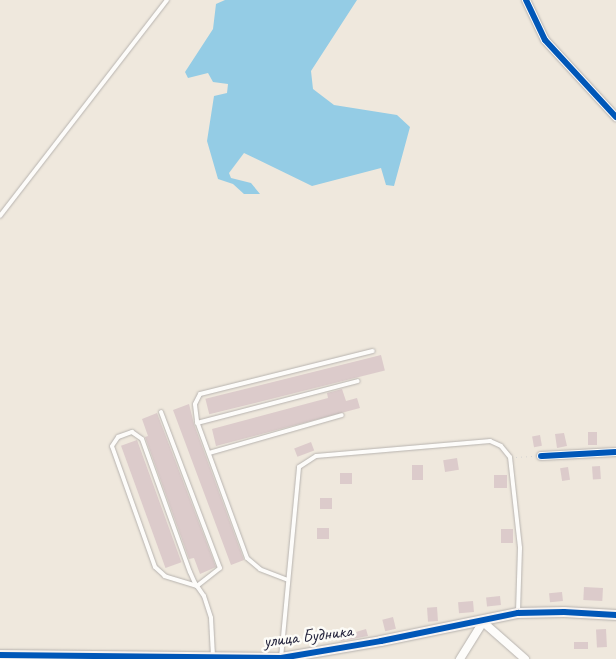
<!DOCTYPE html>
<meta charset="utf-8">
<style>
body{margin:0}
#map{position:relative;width:616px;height:659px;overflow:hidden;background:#efe8dd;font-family:Caveat,sans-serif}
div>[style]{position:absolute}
.water>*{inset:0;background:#94cce5}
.building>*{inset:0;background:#dccbcb;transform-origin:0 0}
.path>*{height:1px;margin-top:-0.5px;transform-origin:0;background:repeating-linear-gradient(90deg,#d5d4d2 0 1px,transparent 0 5px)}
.roads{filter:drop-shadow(0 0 1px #b7b3af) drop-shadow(0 0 1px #b7b3af)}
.lane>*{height:4px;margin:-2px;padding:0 2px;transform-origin:2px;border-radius:2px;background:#fdfcfa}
.street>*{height:8px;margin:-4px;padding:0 4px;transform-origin:4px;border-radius:4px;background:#fdfcfa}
.secondary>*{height:10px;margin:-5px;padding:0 5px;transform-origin:5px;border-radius:5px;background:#f8f3f0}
.cycleway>*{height:6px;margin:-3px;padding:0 3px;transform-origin:3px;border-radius:3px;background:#0057b8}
span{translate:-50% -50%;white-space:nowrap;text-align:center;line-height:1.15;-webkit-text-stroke:5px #fdfcf7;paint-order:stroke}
.street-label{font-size:18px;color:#22223b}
</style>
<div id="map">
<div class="water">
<div style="clip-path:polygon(225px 0,357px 0,311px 71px,313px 89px,334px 105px,397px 115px,410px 127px,394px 186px,386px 185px,381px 168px,312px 186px,244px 153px,229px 173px,231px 178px,251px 183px,260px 194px,244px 194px,233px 184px,218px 179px,207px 141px,214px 96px,227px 93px,228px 84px,213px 82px,208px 73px,188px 78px,185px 72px,213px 29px,216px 4px)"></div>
</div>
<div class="building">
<div style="left:381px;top:355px;width:16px;height:181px;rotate:76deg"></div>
<div style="clip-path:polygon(342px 389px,346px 401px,357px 398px,360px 408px,216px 446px,212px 429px,328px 398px,327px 393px)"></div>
<div style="clip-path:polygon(189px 404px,194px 424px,244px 560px,231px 565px,173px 410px)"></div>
<div style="clip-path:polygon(157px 413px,216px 567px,200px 574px,194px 558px,189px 559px,145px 437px,148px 436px,142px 419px)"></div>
<div style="left:588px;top:432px;width:9px;height:13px"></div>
<div style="clip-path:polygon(564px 433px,567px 446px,557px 448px,555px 434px)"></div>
<div style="left:540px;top:435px;width:11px;height:8px;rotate:80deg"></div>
<div style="left:137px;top:440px;width:130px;height:17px;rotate:70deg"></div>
<div style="left:311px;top:442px;width:9px;height:18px;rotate:69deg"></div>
<div style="left:457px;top:458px;width:12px;height:14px;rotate:81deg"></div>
<div style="left:412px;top:465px;width:11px;height:15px"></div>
<div style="left:600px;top:466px;width:13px;height:8px;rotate:86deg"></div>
<div style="left:568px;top:467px;width:13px;height:8px;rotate:81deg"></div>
<div style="left:340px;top:473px;width:12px;height:11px"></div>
<div style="left:494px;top:475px;width:13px;height:13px"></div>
<div style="left:320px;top:498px;width:12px;height:11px"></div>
<div style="left:317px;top:528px;width:12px;height:11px"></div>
<div style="left:501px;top:529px;width:12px;height:14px"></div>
<div style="left:584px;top:587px;width:19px;height:13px;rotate:3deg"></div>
<div style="left:562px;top:592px;width:9px;height:13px;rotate:84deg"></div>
<div style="left:500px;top:596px;width:9px;height:14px;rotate:84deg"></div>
<div style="left:473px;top:601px;width:11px;height:15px;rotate:85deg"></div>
<div style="left:437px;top:607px;width:14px;height:10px;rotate:86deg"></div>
<div style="left:393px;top:617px;width:12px;height:11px;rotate:76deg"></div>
<div style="clip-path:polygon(366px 629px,368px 636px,341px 641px,339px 637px)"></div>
<div style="left:606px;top:629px;width:18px;height:10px;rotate:87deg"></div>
<div style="left:588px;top:642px;width:7px;height:14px;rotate:90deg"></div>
</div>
<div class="path">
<div style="left:516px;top:457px;width:16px;rotate:-4deg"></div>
</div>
<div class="roads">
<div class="lane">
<div style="left:0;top:216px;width:273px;rotate:-52.3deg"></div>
<div style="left:161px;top:412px;width:167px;rotate:69.3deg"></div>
<div style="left:220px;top:568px;width:29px;rotate:142deg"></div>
<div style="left:197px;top:586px;width:34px;rotate:-163deg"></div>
<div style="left:165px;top:576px;width:13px;rotate:-138deg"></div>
<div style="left:155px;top:567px;width:128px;rotate:-109.6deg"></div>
<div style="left:112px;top:446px;width:11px;rotate:-56deg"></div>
<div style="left:118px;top:437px;width:15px;rotate:-20deg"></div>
<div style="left:132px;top:432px;width:12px;rotate:35deg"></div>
<div style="left:142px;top:439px;width:141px;rotate:70.2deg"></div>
<div style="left:190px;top:572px;width:12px;rotate:66deg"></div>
<div style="left:195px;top:583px;width:4px;rotate:56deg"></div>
<div style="left:197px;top:586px;width:12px;rotate:55deg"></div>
<div style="left:204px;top:596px;width:23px;rotate:72deg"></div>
<div style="left:211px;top:618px;width:39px;rotate:87deg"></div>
<div style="left:197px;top:423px;width:166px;rotate:-14.6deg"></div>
<div style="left:209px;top:453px;width:138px;rotate:-15.9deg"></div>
<div style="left:288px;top:580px;width:30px;rotate:-159deg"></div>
<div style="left:260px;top:569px;width:17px;rotate:-140deg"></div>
<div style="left:247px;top:558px;width:146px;rotate:-110.1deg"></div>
<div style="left:197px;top:421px;width:17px;rotate:-97deg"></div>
<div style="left:195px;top:404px;width:11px;rotate:-63deg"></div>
<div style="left:200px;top:394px;width:178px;rotate:-14deg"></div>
<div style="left:281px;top:658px;width:192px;rotate:-84.6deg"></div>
<div style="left:299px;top:467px;width:20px;rotate:-33deg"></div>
<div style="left:316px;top:456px;width:175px;rotate:-4.9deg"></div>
<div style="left:490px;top:441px;width:12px;rotate:24deg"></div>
<div style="left:501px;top:446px;width:14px;rotate:51deg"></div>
<div style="left:510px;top:457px;width:92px;rotate:83.7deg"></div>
<div style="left:520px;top:548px;width:63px;rotate:91.8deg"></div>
</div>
<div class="street">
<div style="left:526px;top:0;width:44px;rotate:64.6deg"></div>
<div style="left:545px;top:40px;width:105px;rotate:47.3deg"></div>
<div style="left:541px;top:456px;width:75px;rotate:-3.1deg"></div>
<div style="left:460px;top:659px;width:44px;rotate:-58.1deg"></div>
<div style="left:483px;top:622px;width:56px;rotate:41.4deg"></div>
</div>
<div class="secondary">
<div style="left:0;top:655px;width:281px;rotate:0.6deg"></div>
<div style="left:281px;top:658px;width:101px;rotate:-9.6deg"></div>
<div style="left:381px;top:641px;width:140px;rotate:-11.6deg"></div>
<div style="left:518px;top:613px;width:46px;rotate:-1.2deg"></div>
<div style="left:564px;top:612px;width:52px;rotate:3.3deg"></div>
</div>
</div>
<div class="cycleway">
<div style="left:526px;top:0;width:44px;rotate:64.6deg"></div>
<div style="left:545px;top:40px;width:105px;rotate:47.3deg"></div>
<div style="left:541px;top:456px;width:75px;rotate:-3.1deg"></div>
<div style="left:0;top:655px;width:281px;rotate:0.6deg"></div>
<div style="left:281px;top:658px;width:101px;rotate:-9.6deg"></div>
<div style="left:381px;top:641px;width:140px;rotate:-11.6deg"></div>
<div style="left:518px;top:613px;width:46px;rotate:-1.2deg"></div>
<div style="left:564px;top:612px;width:52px;rotate:3.3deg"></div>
</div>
<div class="street-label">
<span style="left:308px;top:636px;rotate:-7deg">улица Будника</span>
</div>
</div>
